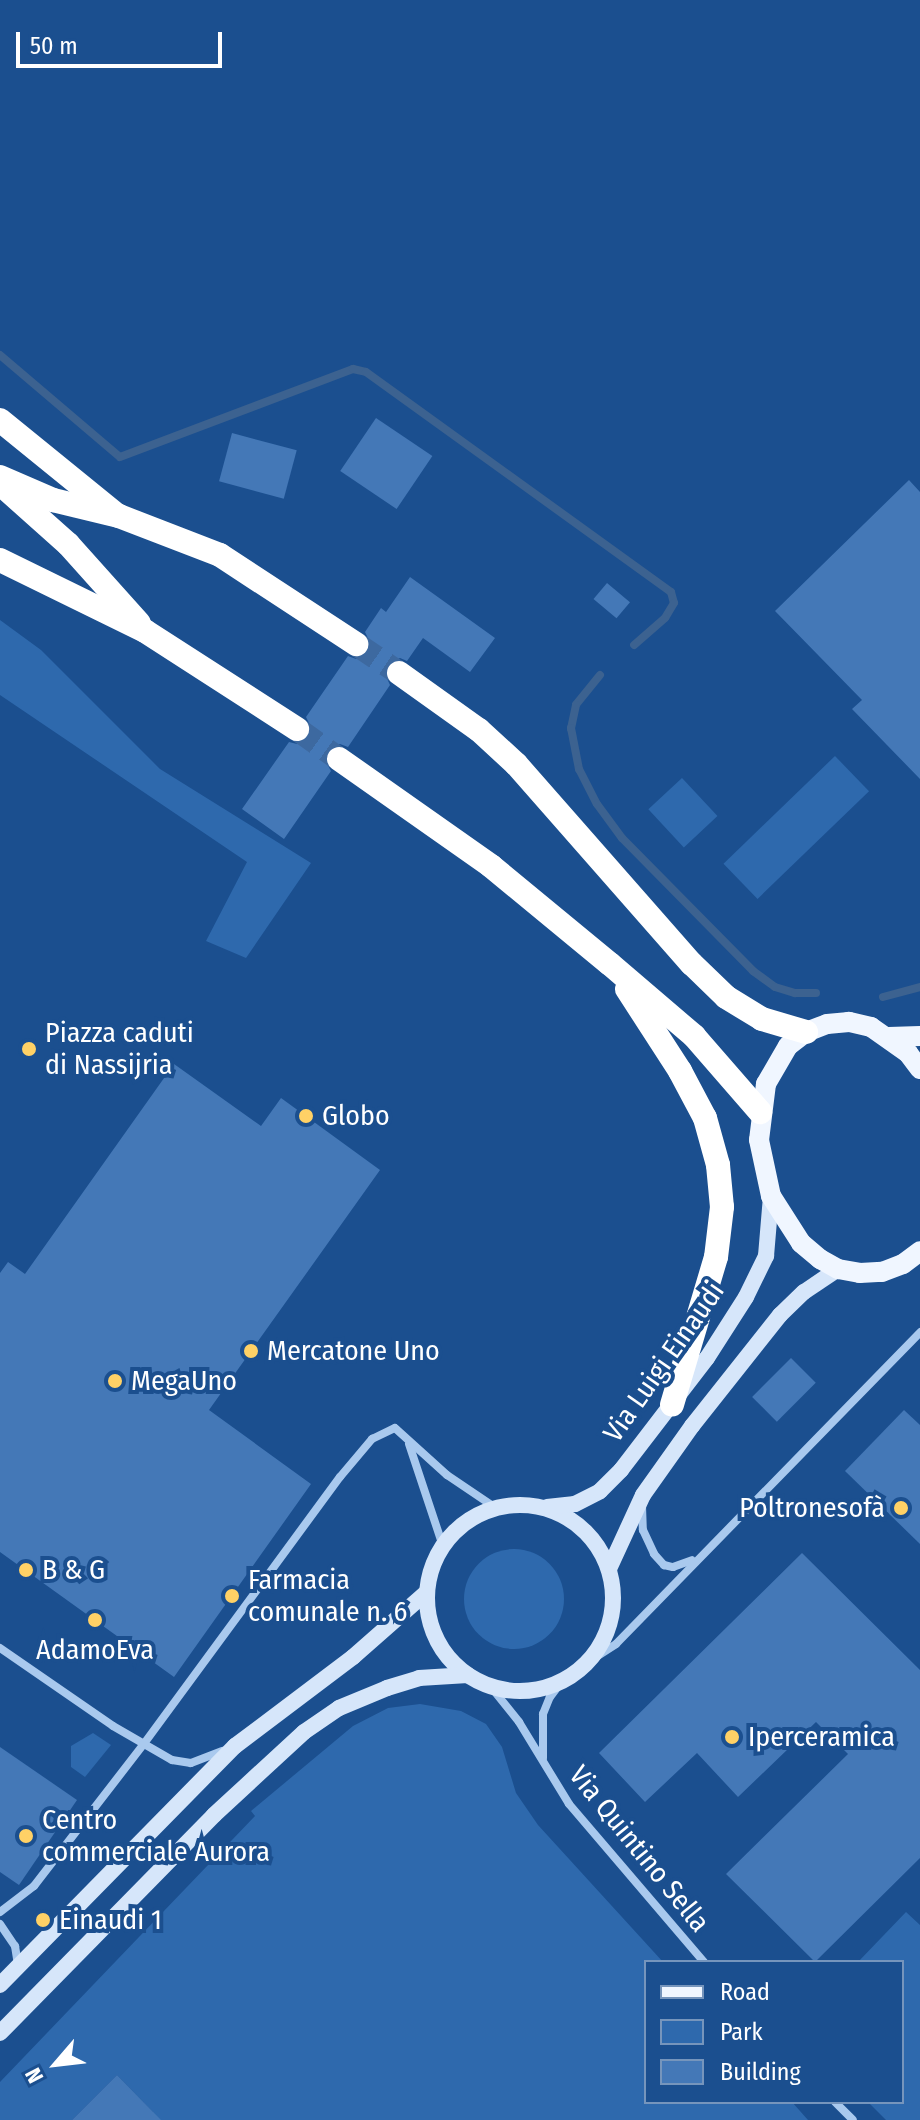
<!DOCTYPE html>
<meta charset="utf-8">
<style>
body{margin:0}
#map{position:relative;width:920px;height:2120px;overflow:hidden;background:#1b4f8f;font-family:"Fira Sans Condensed",sans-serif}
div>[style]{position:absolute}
.green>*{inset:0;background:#2e69ad;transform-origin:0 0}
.round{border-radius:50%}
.stream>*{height:8px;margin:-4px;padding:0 4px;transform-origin:4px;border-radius:4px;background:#3c6290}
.building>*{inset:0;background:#4478b7;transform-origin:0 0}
.highway-tunnel>*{height:24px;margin-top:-12px;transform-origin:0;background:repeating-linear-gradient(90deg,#3d69a0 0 24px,transparent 0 36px)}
.street>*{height:8px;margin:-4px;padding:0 4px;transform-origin:4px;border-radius:4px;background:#a9c9ee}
.secondary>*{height:16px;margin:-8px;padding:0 8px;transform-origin:8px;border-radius:8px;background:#d6e6fa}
.secondary>.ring{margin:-8px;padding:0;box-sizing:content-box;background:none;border:16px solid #d6e6fa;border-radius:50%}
.primary>*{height:20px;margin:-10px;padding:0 10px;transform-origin:10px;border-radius:10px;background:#f0f6ff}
.highway>*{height:24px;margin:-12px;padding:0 12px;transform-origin:12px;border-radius:12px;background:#fff}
.dots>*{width:22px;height:22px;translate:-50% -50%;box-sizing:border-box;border:4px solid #1b4f8f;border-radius:50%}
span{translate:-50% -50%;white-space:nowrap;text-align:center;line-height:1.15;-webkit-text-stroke:8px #1b4f8f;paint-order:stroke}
.poi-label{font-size:28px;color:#fff}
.left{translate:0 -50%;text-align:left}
.right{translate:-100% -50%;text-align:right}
.street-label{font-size:28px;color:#fff}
.legend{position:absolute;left:644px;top:1960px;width:260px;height:144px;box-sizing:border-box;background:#1b4f8f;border:2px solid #7695bc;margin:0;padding:10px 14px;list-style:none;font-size:24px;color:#fff}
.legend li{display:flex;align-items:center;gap:16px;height:40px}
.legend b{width:40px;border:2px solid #7695bc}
.north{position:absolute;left:16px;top:2024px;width:80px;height:80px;-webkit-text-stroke:6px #1b4f8f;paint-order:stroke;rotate:242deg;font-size:22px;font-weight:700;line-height:32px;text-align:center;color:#fff}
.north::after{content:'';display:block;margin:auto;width:28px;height:36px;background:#fff;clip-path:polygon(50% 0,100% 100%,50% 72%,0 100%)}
.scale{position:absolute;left:16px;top:32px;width:206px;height:36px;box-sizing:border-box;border:4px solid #fff;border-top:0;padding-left:10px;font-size:24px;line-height:28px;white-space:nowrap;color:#fff;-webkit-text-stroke:6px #1b4f8f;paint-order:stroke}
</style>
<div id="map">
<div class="green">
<div style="clip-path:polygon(0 620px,41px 650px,160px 769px,311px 863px,246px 958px,206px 941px,247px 862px,0 695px)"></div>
<div style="left:835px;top:756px;width:49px;height:155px;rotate:46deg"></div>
<div style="left:682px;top:778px;width:52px;height:46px;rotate:47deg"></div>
<div class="round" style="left:464px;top:1549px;width:100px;height:100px"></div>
<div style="clip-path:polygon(420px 1704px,461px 1711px,486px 1724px,502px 1747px,516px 1793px,538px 1825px,663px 1962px,646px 1962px,646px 2102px,792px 2102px,808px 2120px,146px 2120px,153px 2112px,117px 2075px,72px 2120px,0 2120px,0 2082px,255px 1816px,251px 1811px,353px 1726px,388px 1708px)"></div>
<div style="clip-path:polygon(93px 1733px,111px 1745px,85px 1777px,71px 1767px,71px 1746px)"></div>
<div style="clip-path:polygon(906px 1912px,920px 1925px,920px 2120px,886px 2120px,868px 2102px,902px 2102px,902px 1962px,858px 1962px)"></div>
</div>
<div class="stream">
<div style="left:0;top:355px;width:157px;rotate:40.4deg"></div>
<div style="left:120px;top:457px;width:249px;rotate:-20.7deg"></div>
<div style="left:353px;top:369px;width:13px;rotate:13deg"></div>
<div style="left:366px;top:372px;width:376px;rotate:35.8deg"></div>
<div style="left:671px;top:592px;width:11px;rotate:75deg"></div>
<div style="left:674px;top:603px;width:17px;rotate:121deg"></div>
<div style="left:665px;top:618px;width:41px;rotate:138.9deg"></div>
<div style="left:600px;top:675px;width:38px;rotate:129deg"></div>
<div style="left:576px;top:705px;width:24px;rotate:102deg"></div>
<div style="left:571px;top:728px;width:42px;rotate:79deg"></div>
<div style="left:579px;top:769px;width:39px;rotate:63deg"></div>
<div style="left:597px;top:804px;width:42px;rotate:53.7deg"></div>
<div style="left:622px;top:838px;width:187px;rotate:45.4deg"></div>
<div style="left:753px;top:971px;width:27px;rotate:36deg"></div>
<div style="left:775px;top:987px;width:21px;rotate:17deg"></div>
<div style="left:795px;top:993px;width:21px"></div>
<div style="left:883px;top:997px;width:38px;rotate:-15deg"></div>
</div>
<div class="building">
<div style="left:376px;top:418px;width:68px;height:64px;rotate:34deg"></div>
<div style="left:232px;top:433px;width:67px;height:50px;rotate:15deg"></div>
<div style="clip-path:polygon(909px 480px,920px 492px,920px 779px,852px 709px,862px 700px,775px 611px)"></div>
<div style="clip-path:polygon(410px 577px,495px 638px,470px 672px,423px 638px,407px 661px,400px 658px,387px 664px,384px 672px,390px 685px,348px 747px,340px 744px,327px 750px,324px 758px,331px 771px,284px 839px,242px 809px,289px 742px,297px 744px,309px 738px,312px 729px,306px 717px,348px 656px,356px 659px,368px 653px,371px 644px,365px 632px,381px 608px,386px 612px)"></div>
<div style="left:607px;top:583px;width:30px;height:21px;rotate:40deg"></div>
<div style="clip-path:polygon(174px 1064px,261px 1126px,281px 1098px,380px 1170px,209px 1410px,311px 1484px,174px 1677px,0 1552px,0 1273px,8px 1262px,25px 1274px)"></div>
<div style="left:791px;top:1358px;width:35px;height:55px;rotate:45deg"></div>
<div style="clip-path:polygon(904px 1410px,920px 1425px,920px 1544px,845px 1471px)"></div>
<div style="clip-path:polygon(802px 1553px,920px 1670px,920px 1858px,815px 1962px,726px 1874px,848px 1754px,816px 1722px,738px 1797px,697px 1753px,645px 1802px,599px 1753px)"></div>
<div style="clip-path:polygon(0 1747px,77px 1800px,19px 1885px,0 1872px)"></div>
<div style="clip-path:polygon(117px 2075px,161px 2120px,72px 2120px)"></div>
</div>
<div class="highway-tunnel">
<div style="left:356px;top:644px;width:52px;rotate:34deg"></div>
<div style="left:297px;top:729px;width:52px;rotate:35.5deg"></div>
</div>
<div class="street">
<div style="left:409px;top:1444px;width:108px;rotate:71.6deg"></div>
<div style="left:642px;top:1506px;width:24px;rotate:88deg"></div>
<div style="left:643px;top:1530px;width:26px;rotate:65deg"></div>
<div style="left:654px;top:1554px;width:15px;rotate:48deg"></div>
<div style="left:664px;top:1565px;width:9px;rotate:13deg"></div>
<div style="left:673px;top:1567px;width:20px;rotate:-20deg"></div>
<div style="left:0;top:1648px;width:137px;rotate:34.6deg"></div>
<div style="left:113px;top:1726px;width:68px;rotate:30deg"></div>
<div style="left:172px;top:1760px;width:19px;rotate:9deg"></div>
<div style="left:191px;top:1763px;width:34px;rotate:-21deg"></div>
<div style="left:590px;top:1661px;width:31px;rotate:-33deg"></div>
<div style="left:616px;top:1644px;width:436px;rotate:-45.7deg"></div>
<div style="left:491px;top:1687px;width:45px;rotate:51.3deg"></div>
<div style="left:519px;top:1722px;width:96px;rotate:58.6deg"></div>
<div style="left:569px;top:1804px;width:208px;rotate:49.5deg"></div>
<div style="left:543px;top:1758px;width:44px;rotate:-90deg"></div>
<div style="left:543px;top:1714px;width:18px;rotate:-68deg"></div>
<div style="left:550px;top:1697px;width:20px;rotate:-53deg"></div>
<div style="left:0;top:1912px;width:43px;rotate:-37.4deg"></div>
<div style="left:34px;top:1886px;width:178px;rotate:-52.3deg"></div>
<div style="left:143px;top:1745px;width:333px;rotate:-53.7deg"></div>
<div style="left:340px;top:1477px;width:50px;rotate:-49.9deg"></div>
<div style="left:372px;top:1439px;width:25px;rotate:-26deg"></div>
<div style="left:395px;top:1428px;width:70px;rotate:42.1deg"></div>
<div style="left:447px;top:1475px;width:59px;rotate:34deg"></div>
<div style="left:0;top:1924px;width:27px;rotate:56deg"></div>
<div style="left:15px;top:1946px;width:20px;rotate:81deg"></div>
<div style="left:835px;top:2102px;width:25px;rotate:45deg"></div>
</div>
<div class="secondary">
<div class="ring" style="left:427px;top:1505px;width:170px;height:170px"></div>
<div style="left:547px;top:1507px;width:28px;rotate:-6deg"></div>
<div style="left:575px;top:1504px;width:28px;rotate:-27deg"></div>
<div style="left:600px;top:1491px;width:30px;rotate:-45deg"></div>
<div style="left:621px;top:1470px;width:141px;rotate:-52.5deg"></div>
<div style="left:707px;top:1358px;width:72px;rotate:-57.4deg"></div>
<div style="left:746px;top:1297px;width:46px;rotate:-64deg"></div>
<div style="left:766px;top:1256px;width:60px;rotate:-85.2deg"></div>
<div style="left:609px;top:1569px;width:81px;rotate:-65.3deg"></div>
<div style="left:643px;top:1495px;width:85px;rotate:-54.6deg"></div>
<div style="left:692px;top:1426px;width:142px;rotate:-51.6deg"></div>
<div style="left:780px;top:1315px;width:33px;rotate:-44deg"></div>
<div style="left:804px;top:1292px;width:41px;rotate:-34.1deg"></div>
<div style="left:0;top:1985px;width:335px;rotate:-45.5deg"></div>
<div style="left:235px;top:1746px;width:148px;rotate:-37deg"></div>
<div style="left:353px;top:1657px;width:98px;rotate:-41.3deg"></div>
<div style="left:0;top:2033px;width:305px;rotate:-45.5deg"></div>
<div style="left:214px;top:1815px;width:122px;rotate:-42.7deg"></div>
<div style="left:304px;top:1732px;width:42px;rotate:-34.4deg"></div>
<div style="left:339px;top:1708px;width:52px;rotate:-22.6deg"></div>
<div style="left:387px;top:1688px;width:34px;rotate:-17deg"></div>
<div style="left:419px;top:1678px;width:49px;rotate:-3.5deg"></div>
</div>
<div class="primary">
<div style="left:889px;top:1037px;width:31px;rotate:-2deg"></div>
<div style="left:920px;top:1069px;width:20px;rotate:-127deg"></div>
<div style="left:908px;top:1053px;width:45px;rotate:-144.9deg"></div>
<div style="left:871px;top:1027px;width:23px;rotate:-167deg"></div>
<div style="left:849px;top:1022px;width:22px;rotate:175deg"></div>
<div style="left:827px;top:1024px;width:22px;rotate:159deg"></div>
<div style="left:806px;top:1032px;width:23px;rotate:142deg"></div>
<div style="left:788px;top:1046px;width:44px;rotate:120.1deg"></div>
<div style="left:766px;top:1084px;width:56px;rotate:97.1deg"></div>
<div style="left:759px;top:1140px;width:57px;rotate:77.9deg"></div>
<div style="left:771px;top:1196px;width:56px;rotate:57.4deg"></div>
<div style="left:801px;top:1243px;width:25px;rotate:40deg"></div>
<div style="left:820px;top:1259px;width:21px;rotate:29deg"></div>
<div style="left:838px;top:1269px;width:22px;rotate:10deg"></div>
<div style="left:860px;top:1273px;width:22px;rotate:-3deg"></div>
<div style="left:882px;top:1272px;width:22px;rotate:-21deg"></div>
<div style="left:903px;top:1264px;width:21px;rotate:-37deg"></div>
</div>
<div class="highway">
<div style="left:0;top:420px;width:151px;rotate:39.1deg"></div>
<div style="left:0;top:477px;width:58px;rotate:23.5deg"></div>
<div style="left:53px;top:500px;width:68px;rotate:13.6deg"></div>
<div style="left:119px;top:516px;width:108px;rotate:21.1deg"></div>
<div style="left:220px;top:555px;width:163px;rotate:33.2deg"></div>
<div style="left:4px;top:487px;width:86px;rotate:41.7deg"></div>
<div style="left:68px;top:544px;width:106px;rotate:48.1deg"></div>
<div style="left:0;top:560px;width:161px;rotate:26.1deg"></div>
<div style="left:145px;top:631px;width:181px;rotate:32.8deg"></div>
<div style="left:399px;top:673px;width:98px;rotate:35.5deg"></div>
<div style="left:479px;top:730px;width:50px;rotate:42.6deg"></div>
<div style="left:516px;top:764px;width:266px;rotate:48.7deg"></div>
<div style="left:692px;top:964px;width:47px;rotate:44.1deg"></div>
<div style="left:726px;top:997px;width:42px;rotate:31.4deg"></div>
<div style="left:762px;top:1019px;width:46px;rotate:16.5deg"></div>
<div style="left:339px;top:759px;width:186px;rotate:35.1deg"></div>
<div style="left:491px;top:866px;width:154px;rotate:39.5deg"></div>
<div style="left:610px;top:964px;width:111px;rotate:40.6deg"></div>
<div style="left:694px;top:1036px;width:101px;rotate:49deg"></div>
<div style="left:627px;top:989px;width:98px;rotate:57.1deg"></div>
<div style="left:680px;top:1071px;width:53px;rotate:62deg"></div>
<div style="left:705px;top:1118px;width:49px;rotate:74.5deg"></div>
<div style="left:718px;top:1165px;width:42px;rotate:84.6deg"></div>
<div style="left:722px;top:1207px;width:50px;rotate:96.8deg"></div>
<div style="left:716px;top:1257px;width:154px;rotate:106.6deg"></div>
</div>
<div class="dots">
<div style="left:29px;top:1049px;background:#ffd166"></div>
<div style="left:306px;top:1116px;background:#ffd166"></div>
<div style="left:251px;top:1351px;background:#ffd166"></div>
<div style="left:115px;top:1381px;background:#ffd166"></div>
<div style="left:901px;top:1508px;background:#ffd166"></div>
<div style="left:26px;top:1570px;background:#ffd166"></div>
<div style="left:232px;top:1596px;background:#ffd166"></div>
<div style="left:95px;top:1620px;background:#ffd166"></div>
<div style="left:732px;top:1737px;background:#ffd166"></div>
<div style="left:26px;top:1836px;background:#ffd166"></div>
<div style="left:43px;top:1920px;background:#ffd166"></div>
</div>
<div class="poi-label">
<span class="left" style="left:45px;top:1049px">Piazza caduti<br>di Nassijria</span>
<span class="left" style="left:322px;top:1116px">Globo</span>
<span class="left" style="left:267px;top:1351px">Mercatone Uno</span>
<span class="left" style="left:131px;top:1381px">MegaUno</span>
<span class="right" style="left:885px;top:1508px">Poltronesofà</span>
<span class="left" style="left:42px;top:1570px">B &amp; G</span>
<span class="left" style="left:248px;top:1596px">Farmacia<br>comunale n. 6</span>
<span style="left:95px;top:1650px">AdamoEva</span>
<span class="left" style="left:748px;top:1737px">Iperceramica</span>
<span class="left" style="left:42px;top:1836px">Centro<br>commerciale Aurora</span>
<span class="left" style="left:59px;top:1920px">Einaudi 1</span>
</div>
<div class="street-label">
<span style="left:664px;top:1362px;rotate:-55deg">Via Luigi Einaudi</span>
<span style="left:639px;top:1849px;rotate:51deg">Via Quintino Sella</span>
</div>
<ul class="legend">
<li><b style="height:10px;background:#f0f6ff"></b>Road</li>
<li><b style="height:22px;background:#2e69ad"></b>Park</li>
<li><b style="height:22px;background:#4478b7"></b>Building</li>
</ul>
<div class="north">N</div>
<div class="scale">50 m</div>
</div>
